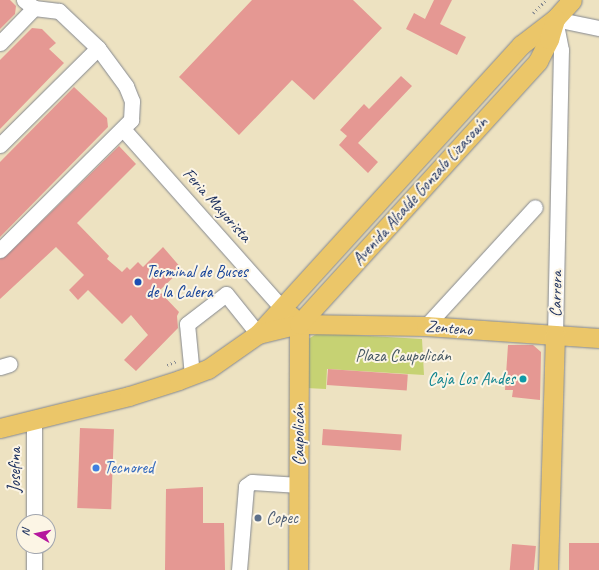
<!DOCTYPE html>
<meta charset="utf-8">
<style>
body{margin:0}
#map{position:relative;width:599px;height:570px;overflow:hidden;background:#ede2c1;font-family:Caveat,sans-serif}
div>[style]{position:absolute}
.green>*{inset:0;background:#c6d273}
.building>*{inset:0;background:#e59893;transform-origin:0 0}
.path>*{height:2.5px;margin-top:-1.25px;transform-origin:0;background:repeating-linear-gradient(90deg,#848890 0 1px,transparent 0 4px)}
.roads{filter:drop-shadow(0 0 1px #848890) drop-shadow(0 0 1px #848890)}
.minor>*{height:15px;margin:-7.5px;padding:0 7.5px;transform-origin:7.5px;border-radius:7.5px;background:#fff}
.major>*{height:19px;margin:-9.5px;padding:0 9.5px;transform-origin:9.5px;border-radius:9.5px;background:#ebc669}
.dots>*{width:11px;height:11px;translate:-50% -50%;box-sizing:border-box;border:2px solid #fcf5e5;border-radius:50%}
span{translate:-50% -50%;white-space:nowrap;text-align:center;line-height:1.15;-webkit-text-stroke:4px #fcf5e5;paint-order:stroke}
.street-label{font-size:17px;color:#1b2f5e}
.transit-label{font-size:17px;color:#164399}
.left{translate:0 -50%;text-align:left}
.park-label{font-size:17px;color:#465863}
.culture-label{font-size:17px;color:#0d838f}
.right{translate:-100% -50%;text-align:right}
.shop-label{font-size:17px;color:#366cbe}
.service-label{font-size:17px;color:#4e5e75}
.north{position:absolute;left:16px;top:514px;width:40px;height:40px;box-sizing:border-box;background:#fcf5e5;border:1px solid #a2a6af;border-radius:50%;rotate:279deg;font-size:11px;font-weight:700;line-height:16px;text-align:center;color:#1b2f5e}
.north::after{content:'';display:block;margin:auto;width:14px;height:18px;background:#b5179e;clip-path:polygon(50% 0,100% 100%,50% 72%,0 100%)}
</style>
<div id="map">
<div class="green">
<div style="clip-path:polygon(318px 333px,422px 339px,424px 375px,327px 369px,326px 389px,306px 388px,305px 341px)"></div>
</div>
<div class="building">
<div style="clip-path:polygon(0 0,10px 0,16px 6px,15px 14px,0 29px)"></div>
<div style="clip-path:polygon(252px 0,353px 0,382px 28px,314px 100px,292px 80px,239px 135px,179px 77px)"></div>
<div style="clip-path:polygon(434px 0,452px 0,440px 24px,466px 37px,457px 55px,406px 29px,414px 13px,425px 19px)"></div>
<div style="clip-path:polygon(32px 28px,42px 29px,56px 43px,49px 49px,64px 63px,0 129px,0 60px)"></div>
<div style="clip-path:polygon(401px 76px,412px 86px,358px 143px,378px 162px,368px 173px,339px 145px,347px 136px,340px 130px,364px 104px,369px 109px)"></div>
<div style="clip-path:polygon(74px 87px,107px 118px,108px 127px,0 237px,0 162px)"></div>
<div style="clip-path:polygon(119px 146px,136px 164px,77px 223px,109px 256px,107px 259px,122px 272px,127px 267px,130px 270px,138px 262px,143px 267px,163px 247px,182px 269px,159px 291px,179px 312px,177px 316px,178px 328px,136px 371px,124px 360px,148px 335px,131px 315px,122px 324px,88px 290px,78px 300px,69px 290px,84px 275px,56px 247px,0 299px,0 259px,6px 256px)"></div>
<div style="clip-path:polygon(508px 345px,533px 345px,541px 352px,540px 400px,512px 397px,513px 390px,505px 390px)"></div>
<div style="left:328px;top:369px;width:80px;height:16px;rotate:4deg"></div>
<div style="left:80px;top:428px;width:34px;height:80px;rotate:2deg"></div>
<div style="left:323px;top:429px;width:79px;height:16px;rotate:4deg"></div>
<div style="clip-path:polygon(203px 487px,203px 523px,224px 523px,225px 570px,165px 570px,166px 489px)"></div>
<div style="left:569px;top:543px;width:30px;height:27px"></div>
<div style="left:512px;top:544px;width:24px;height:26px;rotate:5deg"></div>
</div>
<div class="path">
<div style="left:533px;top:13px;width:18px;rotate:-45deg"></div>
<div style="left:167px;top:365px;width:11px;rotate:-22deg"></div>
</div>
<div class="roads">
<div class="minor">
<div style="left:0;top:43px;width:49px;rotate:-45.8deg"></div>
<div style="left:123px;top:129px;width:239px;rotate:48.4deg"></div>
<div style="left:0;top:145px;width:138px;rotate:-44.7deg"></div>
<div style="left:0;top:250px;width:185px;rotate:-44.8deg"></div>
<div style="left:131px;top:120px;width:19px;rotate:-87deg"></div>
<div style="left:132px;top:101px;width:16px;rotate:-112deg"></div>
<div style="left:126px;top:86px;width:47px;rotate:-126.4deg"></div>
<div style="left:98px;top:48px;width:54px;rotate:-136.5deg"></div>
<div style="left:59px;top:11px;width:25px;rotate:-173deg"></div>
<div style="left:34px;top:8px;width:13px;rotate:-141deg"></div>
<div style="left:426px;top:326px;width:161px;rotate:-47.5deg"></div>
<div style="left:555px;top:335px;width:285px;rotate:-88.8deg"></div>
<div style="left:561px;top:50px;width:32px;rotate:-101deg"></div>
<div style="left:555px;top:19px;width:45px;rotate:11.6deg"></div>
<div style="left:0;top:367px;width:10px;rotate:-17deg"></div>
<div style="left:192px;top:375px;width:51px;rotate:-95.6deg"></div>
<div style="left:187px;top:324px;width:49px;rotate:-37.6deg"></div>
<div style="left:226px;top:294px;width:51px;rotate:51.3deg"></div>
<div style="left:34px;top:522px;width:104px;rotate:-90deg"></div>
<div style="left:34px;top:570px;width:24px;rotate:-90deg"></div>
<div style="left:239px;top:570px;width:84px;rotate:-85.2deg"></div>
<div style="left:246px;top:486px;width:7px;rotate:-34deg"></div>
<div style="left:252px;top:482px;width:47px;rotate:3.7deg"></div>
</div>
<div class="major">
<div style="left:290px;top:315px;width:13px;rotate:45deg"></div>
<div style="left:299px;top:324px;width:246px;rotate:90.2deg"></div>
<div style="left:299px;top:324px;width:127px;rotate:0.9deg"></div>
<div style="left:426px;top:326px;width:173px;rotate:4deg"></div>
<div style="left:258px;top:334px;width:391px;rotate:-47.7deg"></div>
<div style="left:521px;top:45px;width:43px;rotate:-37.4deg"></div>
<div style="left:555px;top:19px;width:25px;rotate:-48deg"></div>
<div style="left:0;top:428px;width:133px;rotate:-13.9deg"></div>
<div style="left:129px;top:396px;width:52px;rotate:-17.7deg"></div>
<div style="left:179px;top:380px;width:31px;rotate:-21deg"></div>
<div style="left:208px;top:369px;width:61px;rotate:-35deg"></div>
<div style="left:258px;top:334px;width:42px;rotate:-13.7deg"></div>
<div style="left:299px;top:324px;width:355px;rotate:-47.7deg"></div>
<div style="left:538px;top:61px;width:25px;rotate:-63deg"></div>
<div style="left:549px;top:39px;width:21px;rotate:-73deg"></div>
<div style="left:548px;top:570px;width:235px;rotate:-88.3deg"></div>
</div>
</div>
<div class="dots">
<div style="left:138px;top:282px;background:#1a4fb4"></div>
<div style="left:523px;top:379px;background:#0f9aa8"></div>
<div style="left:96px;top:468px;background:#3f7fe0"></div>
<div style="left:258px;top:518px;background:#5c6f8a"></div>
</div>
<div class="street-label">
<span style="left:420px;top:191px;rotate:-48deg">Avenida Alcalde Gonzalo Lizasoaín</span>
<span style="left:217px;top:205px;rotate:48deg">Feria Mayorista</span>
<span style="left:556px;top:294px;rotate:-89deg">Carrera</span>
<span style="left:449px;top:328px;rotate:4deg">Zenteno</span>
<span style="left:299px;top:435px;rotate:-90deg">Caupolicán</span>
<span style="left:15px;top:470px;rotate:-90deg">Josefina</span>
</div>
<div class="transit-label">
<span class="left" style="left:146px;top:282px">Terminal de Buses<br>de la Calera</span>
</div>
<div class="park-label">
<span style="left:403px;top:356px">Plaza Caupolicán</span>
</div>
<div class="culture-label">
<span class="right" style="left:515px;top:379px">Caja Los Andes</span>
</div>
<div class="shop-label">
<span class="left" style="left:104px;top:468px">Tecnored</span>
</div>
<div class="service-label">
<span class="left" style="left:266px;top:518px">Copec</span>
</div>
<div class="north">N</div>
</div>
